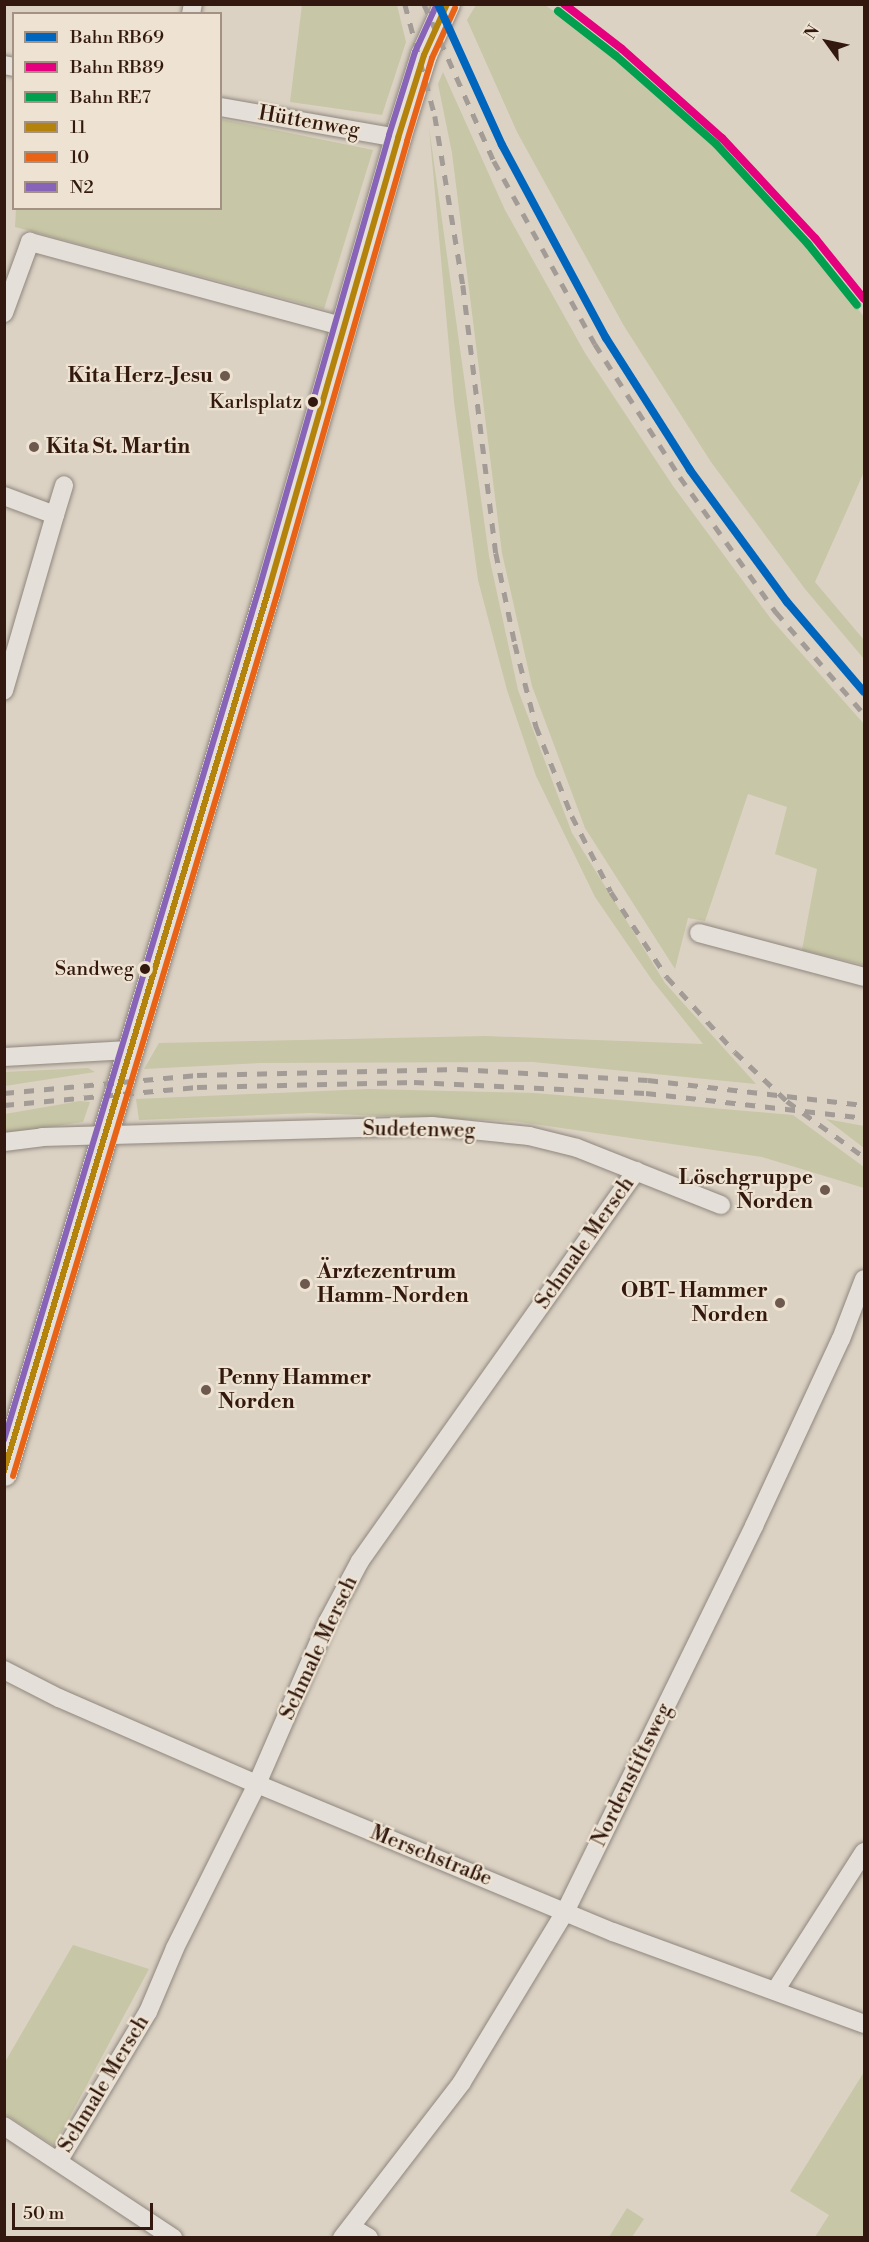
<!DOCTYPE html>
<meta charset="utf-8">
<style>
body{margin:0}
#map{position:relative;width:869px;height:2242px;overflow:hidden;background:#dbd2c4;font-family:"Libre Bodoni",serif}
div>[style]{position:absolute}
.green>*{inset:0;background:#c7c6a6}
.roads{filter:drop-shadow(0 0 2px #90877e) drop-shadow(0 0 2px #90877e)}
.minor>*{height:18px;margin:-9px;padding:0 9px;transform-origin:9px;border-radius:9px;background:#e4dfd8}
.secondary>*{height:26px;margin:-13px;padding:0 13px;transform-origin:13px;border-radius:13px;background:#e4dfd8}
.rail>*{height:4.5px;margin-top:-2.25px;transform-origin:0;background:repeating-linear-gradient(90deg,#a39c96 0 10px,transparent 0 20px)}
.bus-1>*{height:6px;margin:-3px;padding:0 3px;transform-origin:3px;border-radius:3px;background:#b4830b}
.bus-2>*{height:6px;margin:-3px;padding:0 3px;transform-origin:3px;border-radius:3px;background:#e96317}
.bus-3>*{height:6px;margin:-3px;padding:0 3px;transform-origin:3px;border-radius:3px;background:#8864b9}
.rail-1>*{height:8px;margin:-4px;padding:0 4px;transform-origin:4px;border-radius:4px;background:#0065bd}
.rail-2>*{height:8px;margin:-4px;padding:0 4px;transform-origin:4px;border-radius:4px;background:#e5007d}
.rail-3>*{height:8px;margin:-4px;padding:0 4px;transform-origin:4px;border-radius:4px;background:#029f4e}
.dots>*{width:16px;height:16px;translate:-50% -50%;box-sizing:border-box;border:3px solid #eee3d2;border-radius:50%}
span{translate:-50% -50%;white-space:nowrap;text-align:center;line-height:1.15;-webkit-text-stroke:4.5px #eee3d2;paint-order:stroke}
.bus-label{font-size:20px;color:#32180e}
.right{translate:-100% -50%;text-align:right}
.street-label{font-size:21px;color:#32180e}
.poi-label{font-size:21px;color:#32180e;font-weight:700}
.left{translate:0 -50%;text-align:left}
.frame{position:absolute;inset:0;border:6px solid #32180e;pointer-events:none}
.legend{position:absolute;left:12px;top:12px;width:210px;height:198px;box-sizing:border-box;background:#eee3d2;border:2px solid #a39284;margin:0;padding:8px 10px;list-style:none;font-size:18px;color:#32180e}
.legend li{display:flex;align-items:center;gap:12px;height:30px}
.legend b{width:30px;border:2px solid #a39284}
.north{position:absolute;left:797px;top:12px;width:60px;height:60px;-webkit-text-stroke:4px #eee3d2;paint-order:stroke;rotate:303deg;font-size:16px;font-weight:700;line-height:24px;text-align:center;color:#32180e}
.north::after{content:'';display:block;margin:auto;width:21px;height:27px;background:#32180e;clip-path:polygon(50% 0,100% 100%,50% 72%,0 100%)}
.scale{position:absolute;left:12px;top:2203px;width:141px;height:27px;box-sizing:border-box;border:3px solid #32180e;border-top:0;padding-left:8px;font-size:18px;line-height:21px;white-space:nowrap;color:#32180e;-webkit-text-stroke:4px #eee3d2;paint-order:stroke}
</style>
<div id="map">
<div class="green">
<div style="clip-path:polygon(302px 5px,397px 5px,406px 42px,382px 115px,290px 102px)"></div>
<div style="clip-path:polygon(476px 5px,545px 5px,616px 55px,710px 137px,831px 272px,864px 317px,864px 472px,815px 582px,864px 640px,864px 659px,805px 589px,711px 462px,624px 326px,517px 132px,467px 20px)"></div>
<div style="clip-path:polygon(443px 72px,505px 210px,585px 353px,673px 486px,771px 619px,864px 724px,864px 965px,802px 950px,817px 869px,775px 854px,787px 807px,748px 794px,705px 921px,688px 918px,675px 969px,585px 828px,532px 686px,502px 553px,452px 153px,438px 84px)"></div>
<div style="clip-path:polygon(221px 119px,373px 150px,324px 309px,15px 227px,16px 209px,220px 208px)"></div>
<div style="clip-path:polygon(429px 127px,489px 556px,518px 690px,572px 833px,665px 983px,756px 1084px,533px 1062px,261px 1063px,144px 1069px,159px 1043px,485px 1036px,703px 1044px,652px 980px,595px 897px,536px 776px,507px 690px,478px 580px,454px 402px)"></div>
<div style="clip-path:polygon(88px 1068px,95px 1072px,5px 1086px,5px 1072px)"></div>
<div style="clip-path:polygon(369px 1089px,535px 1093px,793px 1115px,864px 1167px,864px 1188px,762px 1157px,513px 1121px,310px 1113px,139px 1120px,136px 1099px)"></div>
<div style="clip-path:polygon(80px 1101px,90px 1102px,83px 1122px,5px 1134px,5px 1114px)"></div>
<div style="clip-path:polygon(826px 1119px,864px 1126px,864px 1148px)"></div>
<div style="clip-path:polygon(73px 1945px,149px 1969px,54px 2146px,5px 2114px,5px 2062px)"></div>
<div style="clip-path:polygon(864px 2072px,864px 2237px,815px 2237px,829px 2215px,790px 2191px)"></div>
<div style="clip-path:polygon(627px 2208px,644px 2219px,632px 2237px,609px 2237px)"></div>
</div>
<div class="roads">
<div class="minor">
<div style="left:191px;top:14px;width:10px;rotate:-79deg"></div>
<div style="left:4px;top:65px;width:10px;rotate:11deg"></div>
<div style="left:220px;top:107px;width:181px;rotate:9.9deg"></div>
<div style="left:4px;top:313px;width:76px;rotate:-69.9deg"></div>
<div style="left:30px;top:242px;width:325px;rotate:15.1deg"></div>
<div style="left:4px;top:496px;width:54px;rotate:20.4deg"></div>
<div style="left:55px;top:515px;width:183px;rotate:106.2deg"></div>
<div style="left:55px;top:515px;width:31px;rotate:-73deg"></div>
<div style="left:699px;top:933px;width:171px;rotate:14.9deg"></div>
<div style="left:4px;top:1057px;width:125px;rotate:-3.2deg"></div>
<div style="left:4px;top:1142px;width:38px;rotate:-7deg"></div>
<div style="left:42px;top:1137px;width:390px;rotate:-1.6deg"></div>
<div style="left:432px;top:1126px;width:98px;rotate:5.9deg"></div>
<div style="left:529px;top:1136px;width:49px;rotate:14deg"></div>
<div style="left:577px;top:1148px;width:155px;rotate:21.6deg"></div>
<div style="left:4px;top:1670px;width:62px;rotate:27deg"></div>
<div style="left:59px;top:1698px;width:216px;rotate:23.5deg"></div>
<div style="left:257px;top:1784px;width:386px;rotate:22.6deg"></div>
<div style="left:613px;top:1932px;width:267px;rotate:20.1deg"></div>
<div style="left:775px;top:1991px;width:165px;rotate:-57.4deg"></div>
<div style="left:4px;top:2126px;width:203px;rotate:33.5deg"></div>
<div style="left:59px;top:2160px;width:173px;rotate:-59deg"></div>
<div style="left:148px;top:2012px;width:69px;rotate:-67.1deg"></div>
<div style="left:175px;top:1948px;width:183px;rotate:-63.4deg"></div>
<div style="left:257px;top:1784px;width:178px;rotate:-66.5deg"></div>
<div style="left:328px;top:1621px;width:68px;rotate:-61.9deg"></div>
<div style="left:360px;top:1561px;width:478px;rotate:-54.7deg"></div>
<div style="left:351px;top:2227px;width:21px;rotate:31deg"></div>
<div style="left:342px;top:2238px;width:197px;rotate:-52.4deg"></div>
<div style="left:462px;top:2082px;width:201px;rotate:-58.8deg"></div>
<div style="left:566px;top:1910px;width:428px;rotate:-63.9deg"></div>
<div style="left:754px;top:1526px;width:206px;rotate:-65.1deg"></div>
<div style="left:841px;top:1339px;width:64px;rotate:-69deg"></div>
</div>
<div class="secondary">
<div style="left:4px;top:1473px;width:920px;rotate:-73.32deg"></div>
<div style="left:268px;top:592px;width:472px;rotate:-74deg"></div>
<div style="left:398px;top:138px;width:87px;rotate:-72.6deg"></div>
<div style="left:424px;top:55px;width:56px;rotate:-65.7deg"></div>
</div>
</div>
<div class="rail">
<div style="left:405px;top:4px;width:116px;rotate:75deg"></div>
<div style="left:435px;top:116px;width:171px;rotate:80.6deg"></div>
<div style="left:463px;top:285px;width:270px;rotate:83deg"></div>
<div style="left:496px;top:553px;width:93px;rotate:78.2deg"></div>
<div style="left:515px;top:644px;width:85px;rotate:75.6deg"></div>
<div style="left:536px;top:726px;width:97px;rotate:68.2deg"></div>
<div style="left:572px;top:816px;width:85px;rotate:62.8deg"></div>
<div style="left:611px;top:892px;width:102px;rotate:56.6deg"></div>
<div style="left:667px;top:977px;width:101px;rotate:47.8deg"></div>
<div style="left:735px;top:1052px;width:71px;rotate:43.3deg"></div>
<div style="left:787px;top:1101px;width:95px;rotate:36deg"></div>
<div style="left:424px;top:4px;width:172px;rotate:66deg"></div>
<div style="left:494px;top:161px;width:209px;rotate:61.1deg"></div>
<div style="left:595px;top:344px;width:158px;rotate:57.4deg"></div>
<div style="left:680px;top:477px;width:166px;rotate:54.6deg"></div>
<div style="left:776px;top:612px;width:135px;rotate:49.2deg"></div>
<div style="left:4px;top:1093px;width:194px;rotate:-5.3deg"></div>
<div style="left:197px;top:1075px;width:261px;rotate:-1.3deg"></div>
<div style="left:458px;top:1069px;width:190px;rotate:3.3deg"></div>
<div style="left:648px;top:1080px;width:217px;rotate:6.6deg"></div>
<div style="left:4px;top:1105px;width:194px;rotate:-5.3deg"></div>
<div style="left:197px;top:1087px;width:217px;rotate:-1.3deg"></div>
<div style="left:414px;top:1082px;width:232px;rotate:2.7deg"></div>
<div style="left:646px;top:1093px;width:219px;rotate:6.5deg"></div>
</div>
<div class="bus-1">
<div style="left:4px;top:1471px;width:918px;rotate:-73.28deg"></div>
<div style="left:268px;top:592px;width:472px;rotate:-74deg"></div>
<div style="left:398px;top:138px;width:87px;rotate:-72.6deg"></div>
<div style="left:424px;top:55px;width:56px;rotate:-65.7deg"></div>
</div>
<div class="bus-2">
<div style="left:13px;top:1476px;width:920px;rotate:-73.32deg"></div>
<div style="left:277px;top:595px;width:472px;rotate:-74deg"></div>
<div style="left:407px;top:141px;width:87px;rotate:-73.2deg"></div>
<div style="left:432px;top:58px;width:55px;rotate:-65.3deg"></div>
</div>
<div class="bus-3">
<div style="left:4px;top:1440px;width:888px;rotate:-73.32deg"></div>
<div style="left:259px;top:589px;width:472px;rotate:-74deg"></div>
<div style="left:389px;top:135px;width:87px;rotate:-72.6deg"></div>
<div style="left:415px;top:52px;width:53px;rotate:-65.4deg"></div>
</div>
<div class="rail-1">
<div style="left:438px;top:4px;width:155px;rotate:65.6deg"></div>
<div style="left:502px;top:145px;width:219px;rotate:61.7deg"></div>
<div style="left:606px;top:338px;width:156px;rotate:57.5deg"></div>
<div style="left:690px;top:470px;width:164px;rotate:53.7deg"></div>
<div style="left:787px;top:602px;width:118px;rotate:49.5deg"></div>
</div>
<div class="rail-2">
<div style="left:564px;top:4px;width:73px;rotate:37.8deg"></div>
<div style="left:622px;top:49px;width:134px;rotate:41.7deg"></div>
<div style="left:722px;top:138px;width:137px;rotate:47.1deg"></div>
<div style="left:815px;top:238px;width:78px;rotate:51.2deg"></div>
</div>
<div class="rail-3">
<div style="left:558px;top:11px;width:73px;rotate:37.8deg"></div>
<div style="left:616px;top:56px;width:133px;rotate:41.3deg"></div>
<div style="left:716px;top:144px;width:136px;rotate:47.4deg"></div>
<div style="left:808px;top:244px;width:78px;rotate:51.2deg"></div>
</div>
<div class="dots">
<div style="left:225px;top:376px;background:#6d594e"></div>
<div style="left:313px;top:402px;background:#32180e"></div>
<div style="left:34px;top:447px;background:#6d594e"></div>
<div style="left:145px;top:969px;background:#32180e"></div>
<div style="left:825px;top:1190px;background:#6d594e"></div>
<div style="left:305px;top:1284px;background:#6d594e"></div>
<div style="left:780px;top:1303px;background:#6d594e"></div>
<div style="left:206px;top:1390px;background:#6d594e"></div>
</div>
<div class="bus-label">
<span class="right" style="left:302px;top:402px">Karlsplatz</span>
<span class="right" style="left:134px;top:969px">Sandweg</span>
</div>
<div class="street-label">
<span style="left:309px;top:122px;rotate:10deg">Hüttenweg</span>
<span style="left:419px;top:1130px;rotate:1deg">Sudetenweg</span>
<span style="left:585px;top:1243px;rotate:-55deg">Schmale Mersch</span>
<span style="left:319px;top:1648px;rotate:-65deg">Schmale Mersch</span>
<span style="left:632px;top:1775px;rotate:-64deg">Nordenstiftsweg</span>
<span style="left:431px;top:1856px;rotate:22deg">Merschstraße</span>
<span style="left:104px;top:2084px;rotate:-59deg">Schmale Mersch</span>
</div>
<div class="poi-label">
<span class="right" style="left:213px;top:376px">Kita Herz-Jesu</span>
<span class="left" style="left:46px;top:447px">Kita St. Martin</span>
<span class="right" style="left:813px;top:1190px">Löschgruppe<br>Norden</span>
<span class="left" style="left:317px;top:1284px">Ärztezentrum<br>Hamm-Norden</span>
<span class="right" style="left:768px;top:1303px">OBT- Hammer<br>Norden</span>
<span class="left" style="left:218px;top:1390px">Penny Hammer<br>Norden</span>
</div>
<div class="frame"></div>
<ul class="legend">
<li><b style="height:8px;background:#0065bd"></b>Bahn RB69</li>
<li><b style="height:8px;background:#e5007d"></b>Bahn RB89</li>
<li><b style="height:8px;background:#029f4e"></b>Bahn RE7</li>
<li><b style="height:8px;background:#b4830b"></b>11</li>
<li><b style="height:8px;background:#e96317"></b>10</li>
<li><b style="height:8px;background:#8864b9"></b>N2</li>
</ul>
<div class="north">N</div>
<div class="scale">50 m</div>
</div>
